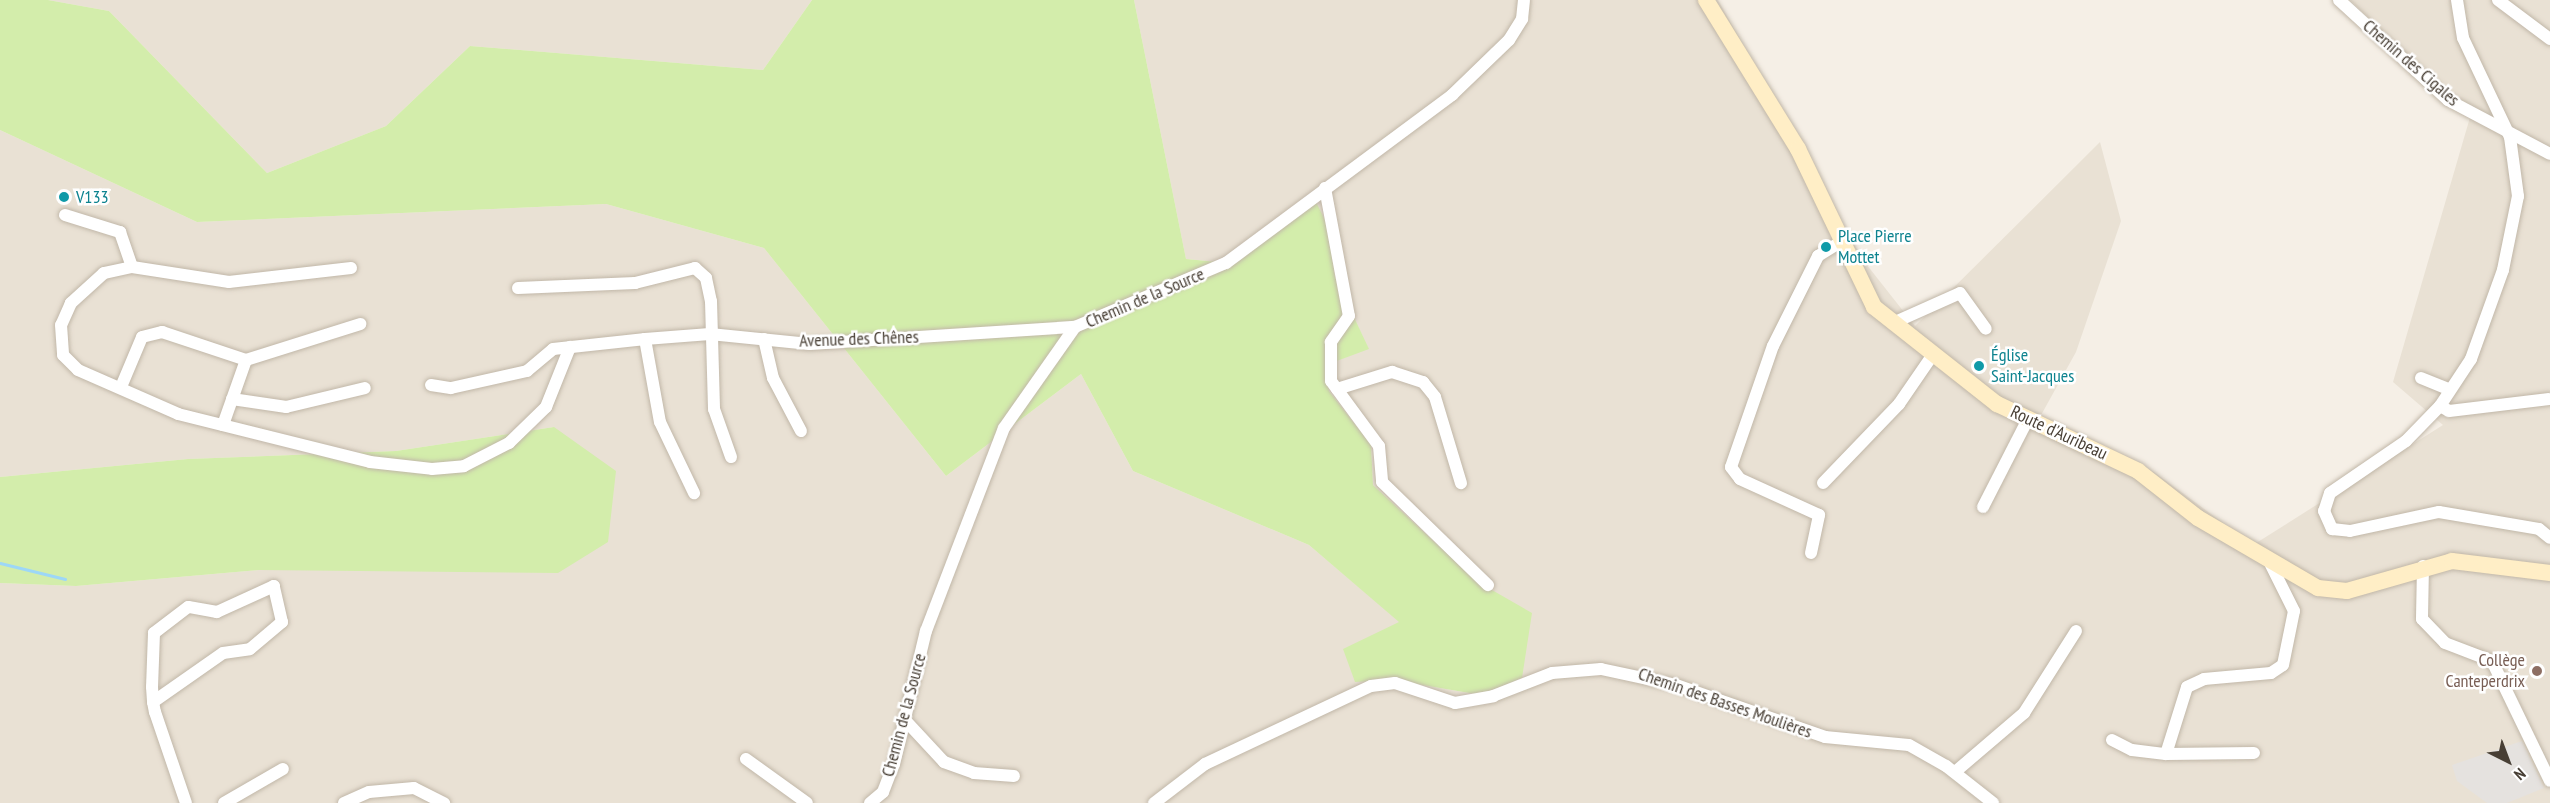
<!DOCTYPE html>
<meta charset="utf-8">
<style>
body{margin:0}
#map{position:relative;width:2550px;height:803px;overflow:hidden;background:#f5efe6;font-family:"PT Sans Narrow",sans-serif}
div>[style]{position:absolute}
.residential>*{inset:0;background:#e9e1d4}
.green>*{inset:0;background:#d3edab}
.parking>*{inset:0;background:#e5e2df}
.stream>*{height:3px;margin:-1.5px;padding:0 1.5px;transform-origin:1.5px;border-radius:1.5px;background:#9dd7f7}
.roads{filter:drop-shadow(0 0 2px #c1b7a8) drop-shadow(0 0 2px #c1b7a8)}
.street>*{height:12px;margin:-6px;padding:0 6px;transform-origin:6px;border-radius:6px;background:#fff}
.secondary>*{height:16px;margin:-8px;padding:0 8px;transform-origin:8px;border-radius:8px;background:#ffeec6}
.dots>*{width:16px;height:16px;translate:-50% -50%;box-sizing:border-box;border:3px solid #fff;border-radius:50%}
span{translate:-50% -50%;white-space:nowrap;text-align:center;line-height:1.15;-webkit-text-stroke:5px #fff;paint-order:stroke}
.street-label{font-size:18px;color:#483f35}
.culture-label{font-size:18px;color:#0d838f}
.left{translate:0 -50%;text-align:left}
.education-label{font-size:18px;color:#785e54}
.right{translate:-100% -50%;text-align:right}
.north{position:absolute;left:2478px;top:731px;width:60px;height:60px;-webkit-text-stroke:4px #fff;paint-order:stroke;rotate:138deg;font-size:16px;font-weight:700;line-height:24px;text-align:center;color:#483f35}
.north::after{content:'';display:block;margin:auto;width:21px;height:27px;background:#483f35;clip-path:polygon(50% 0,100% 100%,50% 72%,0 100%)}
</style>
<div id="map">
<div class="residential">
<div style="clip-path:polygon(48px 0,812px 0,763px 70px,470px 46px,386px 126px,267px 173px,109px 11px)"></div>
<div style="clip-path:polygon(1134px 0,1718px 0,1863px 260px,1915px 326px,2100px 142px,2121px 221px,2076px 352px,2040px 417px,2154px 472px,2253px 545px,2443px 425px,2393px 382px,2473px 107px,2441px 87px,2350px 0,2550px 0,2550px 803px,0 803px,0 583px,76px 586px,259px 570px,554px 427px,396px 451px,188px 459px,0 477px,0 130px,197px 222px,606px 204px,764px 248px,946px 476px,1081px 374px,1133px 471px,1309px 545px,1400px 622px,1393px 680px,1481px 695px,1478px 582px,1373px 485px,1371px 445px,1329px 391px,1326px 365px,1368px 348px,1335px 277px,1330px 230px,1218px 262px,1186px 259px)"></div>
</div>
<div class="green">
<div style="clip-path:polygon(0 0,48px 0,109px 11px,267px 173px,386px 126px,470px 46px,763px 70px,812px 0,1134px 0,1186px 259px,1218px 262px,1316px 202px,1330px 230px,1335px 277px,1369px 349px,1326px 365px,1329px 391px,1371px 445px,1373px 485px,1478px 582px,1532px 613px,1522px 678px,1481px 695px,1393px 680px,1355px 682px,1343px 649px,1399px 622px,1309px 545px,1133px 471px,1081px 374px,946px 476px,764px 248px,606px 204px,197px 222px,0 130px)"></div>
<div style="clip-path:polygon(554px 427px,616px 471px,608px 542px,558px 573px,259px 570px,76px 586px,0 583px,0 477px,188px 459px,396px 451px)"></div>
</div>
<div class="parking">
<div style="clip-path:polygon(2522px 741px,2544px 788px,2507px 803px,2487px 803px,2457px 781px,2452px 765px)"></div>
</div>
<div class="stream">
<div style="left:0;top:563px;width:67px;rotate:13.8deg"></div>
</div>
<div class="roads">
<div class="street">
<div style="left:2339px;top:0;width:148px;rotate:42.5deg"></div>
<div style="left:2448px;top:100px;width:115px;rotate:27.9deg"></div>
<div style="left:2457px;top:0;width:38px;rotate:81deg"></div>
<div style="left:2463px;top:38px;width:110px;rotate:64.6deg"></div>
<div style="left:2510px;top:137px;width:60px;rotate:82.3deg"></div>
<div style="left:2518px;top:196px;width:76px;rotate:101.5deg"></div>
<div style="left:2503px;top:270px;width:95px;rotate:109.8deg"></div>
<div style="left:2471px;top:359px;width:56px;rotate:123.4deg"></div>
<div style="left:2440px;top:406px;width:49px;rotate:134.2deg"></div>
<div style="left:2406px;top:441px;width:92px;rotate:145.6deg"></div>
<div style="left:2330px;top:493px;width:19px;rotate:108deg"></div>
<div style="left:2324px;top:511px;width:20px;rotate:66deg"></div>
<div style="left:2332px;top:529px;width:18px;rotate:6deg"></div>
<div style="left:2350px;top:531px;width:91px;rotate:-12.1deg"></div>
<div style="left:2439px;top:512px;width:101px;rotate:9.6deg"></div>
<div style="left:2539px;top:529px;width:14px;rotate:39deg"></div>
<div style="left:2498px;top:0;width:65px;rotate:36.9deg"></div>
<div style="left:1325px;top:188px;width:130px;rotate:79.4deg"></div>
<div style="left:1349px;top:316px;width:32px;rotate:125deg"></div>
<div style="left:1331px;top:342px;width:39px;rotate:90deg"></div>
<div style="left:1331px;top:381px;width:81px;rotate:53.6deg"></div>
<div style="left:1379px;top:446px;width:36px;rotate:85deg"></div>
<div style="left:1382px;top:482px;width:148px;rotate:44.2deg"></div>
<div style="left:65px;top:215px;width:58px;rotate:17.2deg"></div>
<div style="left:120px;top:232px;width:37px;rotate:71deg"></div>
<div style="left:351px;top:268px;width:123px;rotate:173.5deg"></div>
<div style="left:229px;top:282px;width:98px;rotate:-171.2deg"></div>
<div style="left:132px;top:267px;width:29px;rotate:168deg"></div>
<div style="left:104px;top:273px;width:45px;rotate:137.7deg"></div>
<div style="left:71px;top:303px;width:24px;rotate:114deg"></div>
<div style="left:61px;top:325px;width:30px;rotate:86deg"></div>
<div style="left:63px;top:355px;width:21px;rotate:45deg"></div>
<div style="left:78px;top:370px;width:109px;rotate:23.7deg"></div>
<div style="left:178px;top:414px;width:198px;rotate:14deg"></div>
<div style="left:370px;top:462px;width:62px;rotate:6.4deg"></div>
<div style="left:432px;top:469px;width:32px;rotate:-5deg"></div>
<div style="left:464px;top:466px;width:51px;rotate:-27.1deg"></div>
<div style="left:509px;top:443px;width:52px;rotate:-44.2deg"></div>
<div style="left:546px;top:407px;width:65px;rotate:-68.2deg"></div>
<div style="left:518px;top:288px;width:117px;rotate:-2.4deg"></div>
<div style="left:635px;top:283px;width:62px;rotate:-14deg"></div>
<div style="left:695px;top:268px;width:15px;rotate:42deg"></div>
<div style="left:706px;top:278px;width:24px;rotate:78deg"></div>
<div style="left:711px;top:301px;width:108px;rotate:88.4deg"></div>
<div style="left:714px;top:409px;width:51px;rotate:70.5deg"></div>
<div style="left:1893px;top:323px;width:73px;rotate:-24.1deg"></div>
<div style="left:1960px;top:293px;width:44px;rotate:54.2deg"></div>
<div style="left:645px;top:339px;width:84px;rotate:79.8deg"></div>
<div style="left:660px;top:422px;width:79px;rotate:64.4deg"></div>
<div style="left:764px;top:339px;width:40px;rotate:77deg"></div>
<div style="left:773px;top:378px;width:60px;rotate:62.2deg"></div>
<div style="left:246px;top:360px;width:120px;rotate:-17.5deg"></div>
<div style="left:2421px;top:378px;width:31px;rotate:22deg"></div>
<div style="left:431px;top:385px;width:20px;rotate:9deg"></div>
<div style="left:451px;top:388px;width:78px;rotate:-12.6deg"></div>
<div style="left:527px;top:371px;width:34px;rotate:-40deg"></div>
<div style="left:553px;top:349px;width:93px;rotate:-6.2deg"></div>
<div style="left:645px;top:339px;width:65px;rotate:-4.4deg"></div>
<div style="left:710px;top:334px;width:100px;rotate:5.7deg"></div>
<div style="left:810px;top:344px;width:266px;rotate:-3.7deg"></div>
<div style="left:121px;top:387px;width:54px;rotate:-67.2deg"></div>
<div style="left:142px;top:337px;width:21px;rotate:-14deg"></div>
<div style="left:162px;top:332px;width:89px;rotate:18.4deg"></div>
<div style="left:246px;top:360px;width:69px;rotate:109.5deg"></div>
<div style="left:1337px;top:389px;width:58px;rotate:-17.2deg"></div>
<div style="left:1392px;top:372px;width:33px;rotate:18deg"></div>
<div style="left:1423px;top:382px;width:19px;rotate:51deg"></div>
<div style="left:1435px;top:397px;width:90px;rotate:73.2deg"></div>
<div style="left:232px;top:399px;width:55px;rotate:8.4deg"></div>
<div style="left:286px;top:407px;width:81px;rotate:-13.5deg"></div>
<div style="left:2440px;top:406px;width:10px;rotate:29deg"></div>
<div style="left:2449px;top:411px;width:101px;rotate:-6.8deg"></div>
<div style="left:1823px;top:483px;width:110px;rotate:-46.1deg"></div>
<div style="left:1899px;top:404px;width:58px;rotate:-55.5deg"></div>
<div style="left:1983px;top:507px;width:97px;rotate:-62.9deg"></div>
<div style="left:1811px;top:553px;width:39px;rotate:-78deg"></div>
<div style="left:1819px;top:515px;width:87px;rotate:-155.5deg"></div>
<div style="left:1740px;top:479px;width:15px;rotate:-127deg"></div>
<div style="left:1731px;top:467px;width:128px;rotate:-70.9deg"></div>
<div style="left:1773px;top:346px;width:101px;rotate:-63.4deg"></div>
<div style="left:1818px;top:256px;width:26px;rotate:-32deg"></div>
<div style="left:2423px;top:566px;width:53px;rotate:91.1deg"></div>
<div style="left:2422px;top:619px;width:33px;rotate:46deg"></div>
<div style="left:2445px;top:643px;width:50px;rotate:21deg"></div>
<div style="left:2492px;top:661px;width:133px;rotate:64.2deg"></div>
<div style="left:153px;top:702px;width:85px;rotate:-35deg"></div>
<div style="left:223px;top:653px;width:27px;rotate:-8deg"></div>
<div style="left:250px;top:649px;width:42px;rotate:-40.2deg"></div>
<div style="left:282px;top:622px;width:37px;rotate:-103deg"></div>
<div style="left:274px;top:586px;width:63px;rotate:155.5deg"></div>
<div style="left:217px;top:612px;width:29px;rotate:-170deg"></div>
<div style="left:188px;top:607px;width:43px;rotate:142.6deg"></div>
<div style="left:154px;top:633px;width:54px;rotate:92.1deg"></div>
<div style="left:152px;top:687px;width:15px;rotate:86deg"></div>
<div style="left:153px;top:702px;width:10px;rotate:79deg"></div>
<div style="left:155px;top:712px;width:96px;rotate:71.2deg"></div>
<div style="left:905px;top:720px;width:57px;rotate:47.1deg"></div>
<div style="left:944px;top:762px;width:32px;rotate:20deg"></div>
<div style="left:974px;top:773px;width:40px;rotate:4.3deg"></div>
<div style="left:2112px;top:740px;width:22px;rotate:27deg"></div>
<div style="left:2132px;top:750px;width:34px;rotate:7deg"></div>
<div style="left:2166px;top:754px;width:70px;rotate:-72.6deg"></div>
<div style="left:2187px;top:687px;width:19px;rotate:-25deg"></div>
<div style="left:2204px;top:679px;width:67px;rotate:-5.1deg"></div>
<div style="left:2271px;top:673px;width:14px;rotate:-34deg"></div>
<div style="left:2283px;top:665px;width:55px;rotate:-78.5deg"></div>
<div style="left:2294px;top:611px;width:56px;rotate:-116.6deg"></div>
<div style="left:2166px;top:754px;width:88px;rotate:-0.7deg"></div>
<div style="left:746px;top:759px;width:75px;rotate:35.8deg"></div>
<div style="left:1955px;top:772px;width:91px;rotate:-40.5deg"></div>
<div style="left:2024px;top:713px;width:97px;rotate:-57.6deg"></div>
<div style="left:224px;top:803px;width:68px;rotate:-30deg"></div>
<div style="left:344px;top:803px;width:27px;rotate:-24deg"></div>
<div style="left:369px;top:792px;width:45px;rotate:-5.1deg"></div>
<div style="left:414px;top:788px;width:34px;rotate:27deg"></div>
<div style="left:870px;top:803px;width:17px;rotate:-40deg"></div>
<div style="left:883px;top:792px;width:30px;rotate:-69deg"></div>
<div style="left:894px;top:764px;width:137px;rotate:-76.5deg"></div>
<div style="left:926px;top:631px;width:217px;rotate:-69deg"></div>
<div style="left:1004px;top:428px;width:123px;rotate:-54.9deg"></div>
<div style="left:1075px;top:327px;width:164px;rotate:-23deg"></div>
<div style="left:1226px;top:263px;width:282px;rotate:-36.6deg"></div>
<div style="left:1452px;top:95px;width:79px;rotate:-44deg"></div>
<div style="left:1509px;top:40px;width:25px;rotate:-58deg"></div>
<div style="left:1522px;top:19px;width:19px;rotate:-84deg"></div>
<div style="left:1154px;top:803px;width:64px;rotate:-37.4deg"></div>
<div style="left:1205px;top:764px;width:183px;rotate:-25.2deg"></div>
<div style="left:1371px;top:686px;width:24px;rotate:-7deg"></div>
<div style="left:1395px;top:683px;width:63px;rotate:18.4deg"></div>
<div style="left:1455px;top:703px;width:39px;rotate:-10deg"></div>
<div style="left:1493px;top:696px;width:63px;rotate:-21.3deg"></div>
<div style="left:1552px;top:673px;width:49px;rotate:-4.7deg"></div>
<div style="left:1601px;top:669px;width:77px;rotate:12deg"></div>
<div style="left:1676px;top:685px;width:158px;rotate:19.2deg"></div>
<div style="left:1825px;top:737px;width:84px;rotate:5.4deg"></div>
<div style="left:1909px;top:745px;width:43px;rotate:29.6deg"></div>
<div style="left:1946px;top:766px;width:60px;rotate:38.2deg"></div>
</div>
<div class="secondary">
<div style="left:1706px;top:0;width:175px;rotate:58.3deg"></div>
<div style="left:1798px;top:149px;width:175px;rotate:64.3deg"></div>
<div style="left:1874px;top:307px;width:157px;rotate:38.3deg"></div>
<div style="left:1997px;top:404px;width:156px;rotate:25.4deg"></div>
<div style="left:2138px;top:471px;width:76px;rotate:38.1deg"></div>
<div style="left:2198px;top:518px;width:139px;rotate:30.3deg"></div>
<div style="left:2318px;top:588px;width:29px;rotate:6deg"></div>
<div style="left:2347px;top:591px;width:109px;rotate:-15.9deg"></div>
<div style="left:2452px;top:561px;width:99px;rotate:7deg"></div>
</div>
</div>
<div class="dots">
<div style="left:64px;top:197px;background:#0f9aa8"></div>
<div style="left:1826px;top:247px;background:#0f9aa8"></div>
<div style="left:1979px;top:366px;background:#0f9aa8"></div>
<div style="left:2537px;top:671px;background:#8d6e63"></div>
</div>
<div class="street-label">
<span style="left:2411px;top:63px;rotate:41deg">Chemin des Cigales</span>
<span style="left:1145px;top:298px;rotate:-23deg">Chemin de la Source</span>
<span style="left:859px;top:339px;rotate:-2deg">Avenue des Chênes</span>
<span style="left:2059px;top:433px;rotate:25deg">Route d'Auribeau</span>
<span style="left:1725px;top:703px;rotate:19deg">Chemin des Basses Moulières</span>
<span style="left:904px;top:715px;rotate:-75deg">Chemin de la Source</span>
</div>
<div class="culture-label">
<span class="left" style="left:76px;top:197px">V133</span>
<span class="left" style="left:1838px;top:247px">Place Pierre<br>Mottet</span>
<span class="left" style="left:1991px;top:366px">Église<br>Saint-Jacques</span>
</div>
<div class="education-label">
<span class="right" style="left:2525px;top:671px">Collège<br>Canteperdrix</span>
</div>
<div class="north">N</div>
</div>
